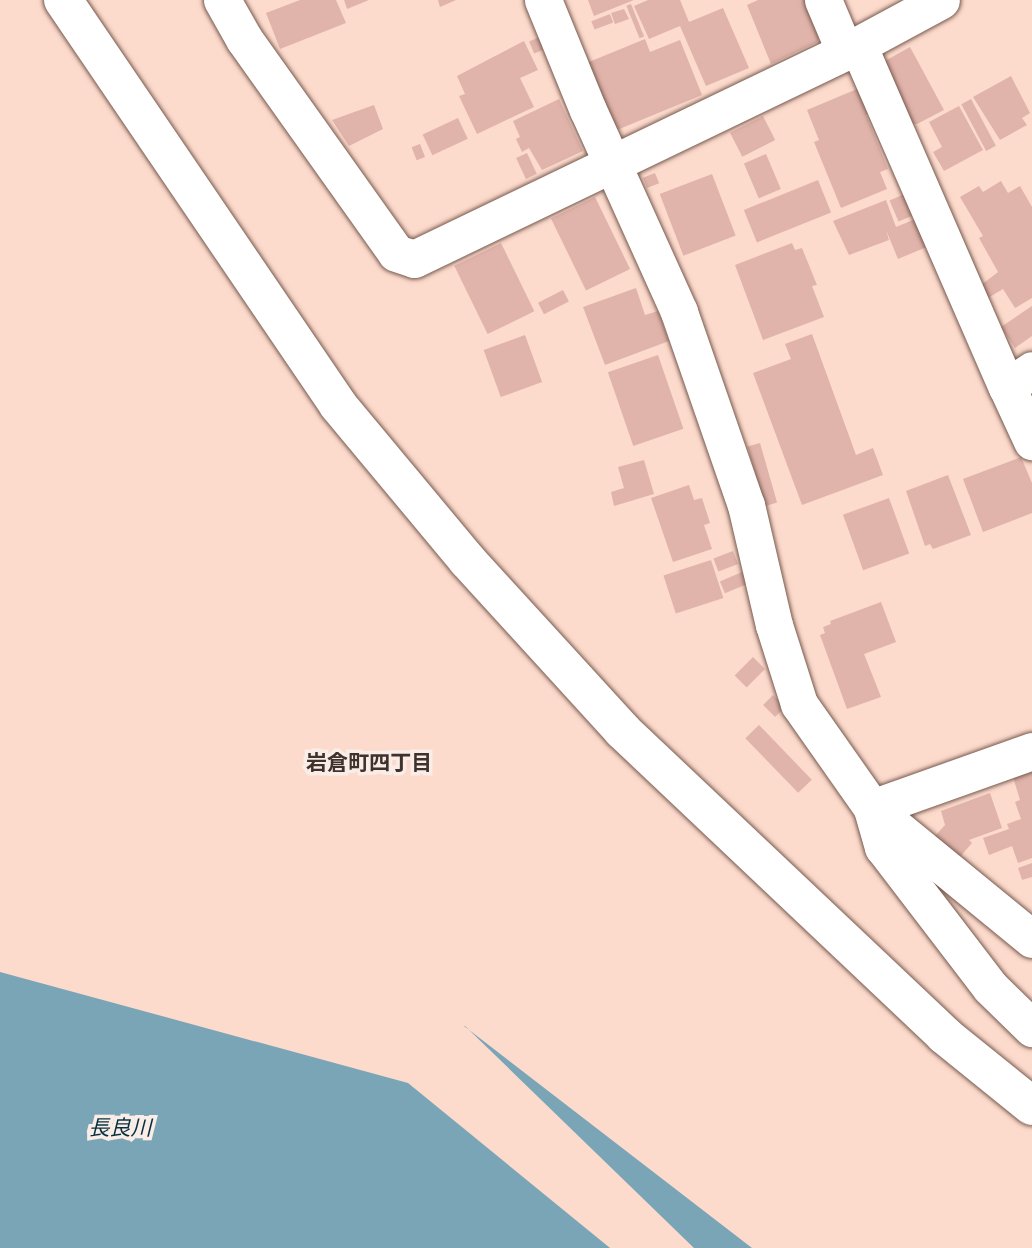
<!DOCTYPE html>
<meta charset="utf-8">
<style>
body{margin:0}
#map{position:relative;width:1032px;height:1248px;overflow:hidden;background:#fcdacc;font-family:"PT Sans","Noto Sans JP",sans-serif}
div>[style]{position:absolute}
.water>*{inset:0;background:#79a5b7}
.building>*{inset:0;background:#e1b4ab;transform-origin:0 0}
.roads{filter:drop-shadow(0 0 2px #76594d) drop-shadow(0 0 2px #76594d)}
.minor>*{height:37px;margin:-18.5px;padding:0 18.5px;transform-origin:18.5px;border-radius:18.5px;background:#fff}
.tertiary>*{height:38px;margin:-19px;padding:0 19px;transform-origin:19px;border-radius:19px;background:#fff}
span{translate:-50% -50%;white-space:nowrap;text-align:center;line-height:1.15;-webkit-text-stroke:7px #faece6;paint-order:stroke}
.neighbourhood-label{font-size:21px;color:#3f322c;font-weight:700}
.water-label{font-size:21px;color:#042f3d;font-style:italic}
</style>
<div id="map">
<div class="water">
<div style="clip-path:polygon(0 972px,408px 1083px,610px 1248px,0 1248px)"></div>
<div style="clip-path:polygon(465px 1026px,464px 1026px,752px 1248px,694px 1248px)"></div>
</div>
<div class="building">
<div style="clip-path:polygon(300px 0,336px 0,346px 23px,280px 49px,266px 13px)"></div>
<div style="clip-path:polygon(344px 0,369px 0,347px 9px)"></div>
<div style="clip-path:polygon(438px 0,456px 0,440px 7px)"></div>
<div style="clip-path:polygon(588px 0,634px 0,594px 16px)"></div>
<div style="clip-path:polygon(648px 0,680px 0,689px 22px,723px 8px,749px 68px,706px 86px,680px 26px,649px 39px,634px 6px)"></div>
<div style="clip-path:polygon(758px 0,811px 0,823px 28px,817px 42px,771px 64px,747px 5px)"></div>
<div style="left:631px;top:4px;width:35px;height:5px;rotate:68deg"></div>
<div style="clip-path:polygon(624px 9px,629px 19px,615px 24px,611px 13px)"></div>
<div style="left:610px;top:14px;width:9px;height:20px;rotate:69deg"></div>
<div style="left:542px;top:36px;width:13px;height:14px;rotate:67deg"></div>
<div style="clip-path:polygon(645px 39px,650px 52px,680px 40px,702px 95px,612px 132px,584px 64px)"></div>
<div style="clip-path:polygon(524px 41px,538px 70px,520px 78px,534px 107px,477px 134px,459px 96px,465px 94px,457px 76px)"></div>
<div style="clip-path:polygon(910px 47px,944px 110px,917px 124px,912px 124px,883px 62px)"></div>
<div style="clip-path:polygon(1011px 76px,1030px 113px,1022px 118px,1027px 125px,1000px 140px,973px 97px)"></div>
<div style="clip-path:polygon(857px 89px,864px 89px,874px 112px,866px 115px,888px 169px,880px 172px,887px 189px,841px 208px,814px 142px,819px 140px,807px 110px)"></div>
<div style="clip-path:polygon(559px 99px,583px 151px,542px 170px,529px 148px,522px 152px,516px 139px,520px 137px,513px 121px)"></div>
<div style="left:971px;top:99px;width:53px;height:11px;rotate:62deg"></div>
<div style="clip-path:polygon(374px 105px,383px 129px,349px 146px,332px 120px)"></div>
<div style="clip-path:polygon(959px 106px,983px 150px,944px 171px,933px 152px,942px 147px,929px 122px)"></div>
<div style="left:763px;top:116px;width:27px;height:37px;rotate:63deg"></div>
<div style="left:458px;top:118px;width:23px;height:39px;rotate:65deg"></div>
<div style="left:420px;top:144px;width:14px;height:9px;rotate:69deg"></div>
<div style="left:527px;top:153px;width:23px;height:12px;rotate:65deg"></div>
<div style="left:766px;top:154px;width:38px;height:24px;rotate:67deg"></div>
<div style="left:655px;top:173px;width:11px;height:13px;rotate:68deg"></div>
<div style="left:712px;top:174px;width:66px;height:56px;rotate:69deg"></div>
<div style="left:818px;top:180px;width:35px;height:80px;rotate:68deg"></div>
<div style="clip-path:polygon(1001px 181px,1008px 193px,1020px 186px,1032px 207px,1032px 298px,1015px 308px,1003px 289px,988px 298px,981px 285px,998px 272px,979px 238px,983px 236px,960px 197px,979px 186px,983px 192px)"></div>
<div style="left:907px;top:193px;width:23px;height:19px;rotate:67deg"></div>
<div style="left:595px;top:197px;width:80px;height:49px;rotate:64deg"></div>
<div style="clip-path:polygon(886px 200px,896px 227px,918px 218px,929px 246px,898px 259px,886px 230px,889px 240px,849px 255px,833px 221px)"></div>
<div style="left:501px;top:243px;width:76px;height:52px;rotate:64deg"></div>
<div style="clip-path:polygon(792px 243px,795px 250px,802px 248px,817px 285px,812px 286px,824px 317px,763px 340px,735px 265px)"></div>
<div style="clip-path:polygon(636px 288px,645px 315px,658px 311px,669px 341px,605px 365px,583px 307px)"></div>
<div style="left:563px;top:290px;width:13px;height:28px;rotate:63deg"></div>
<div style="clip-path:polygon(1032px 306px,1032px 336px,1015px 348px,1001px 327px)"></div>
<div style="clip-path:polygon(812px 334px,856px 455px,873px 448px,883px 475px,802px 505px,753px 373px,791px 359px,785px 344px)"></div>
<div style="left:525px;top:335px;width:50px;height:44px;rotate:70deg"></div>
<div style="left:658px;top:355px;width:78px;height:53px;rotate:71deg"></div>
<div style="left:760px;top:443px;width:62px;height:13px;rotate:74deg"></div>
<div style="clip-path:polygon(1021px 457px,1032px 483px,1032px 513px,983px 532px,963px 479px)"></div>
<div style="clip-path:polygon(644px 460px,654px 494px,614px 506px,611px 492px,624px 488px,618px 467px)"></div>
<div style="clip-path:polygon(948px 475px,971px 535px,933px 549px,930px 544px,925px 546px,906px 491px)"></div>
<div style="clip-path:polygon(689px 485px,694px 500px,702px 498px,710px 523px,704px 525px,712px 549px,673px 562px,651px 498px)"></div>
<div style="left:889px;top:498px;width:59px;height:49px;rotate:70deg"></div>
<div style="left:733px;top:551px;width:14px;height:21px;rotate:69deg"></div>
<div style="left:711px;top:560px;width:40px;height:50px;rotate:72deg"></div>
<div style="left:742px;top:572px;width:13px;height:24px;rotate:67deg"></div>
<div style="clip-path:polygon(881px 602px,896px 642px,864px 654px,881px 697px,847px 709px,820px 635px,825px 633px,823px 627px,831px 624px,830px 621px)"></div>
<div style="left:753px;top:657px;width:17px;height:26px;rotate:45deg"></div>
<div style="left:773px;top:695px;width:17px;height:14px;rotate:45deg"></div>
<div style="left:759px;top:725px;width:76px;height:19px;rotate:46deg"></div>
<div style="clip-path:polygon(1032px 770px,1032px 858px,1018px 863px,1012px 846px,989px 855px,983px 838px,1009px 829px,1007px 824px,1021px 819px,1015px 802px,1020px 800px,1013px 777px)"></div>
<div style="clip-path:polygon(990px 793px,1002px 828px,969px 840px,972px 843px,959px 858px,935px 836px,945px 825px,941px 811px)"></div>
<div style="clip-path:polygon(1032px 863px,1032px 877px,1022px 880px,1018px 868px)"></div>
</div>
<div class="roads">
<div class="minor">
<div style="left:222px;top:0;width:45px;rotate:60.6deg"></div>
<div style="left:244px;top:39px;width:262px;rotate:54.6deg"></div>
<div style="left:396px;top:253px;width:19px;rotate:18deg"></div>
<div style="left:414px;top:259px;width:478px;rotate:-25.7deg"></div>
<div style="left:845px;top:52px;width:109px;rotate:-28.4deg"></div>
<div style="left:543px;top:0;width:119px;rotate:67.8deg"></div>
<div style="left:588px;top:110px;width:222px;rotate:65.7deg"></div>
<div style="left:679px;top:312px;width:204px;rotate:70.9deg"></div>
<div style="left:746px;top:505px;width:123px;rotate:76.9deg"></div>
<div style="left:774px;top:625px;width:83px;rotate:72.4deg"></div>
<div style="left:799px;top:704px;width:127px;rotate:54.9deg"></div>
<div style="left:872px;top:808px;width:207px;rotate:39.3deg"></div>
<div style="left:823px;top:0;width:56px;rotate:67.1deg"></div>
<div style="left:858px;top:45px;width:373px;rotate:66.5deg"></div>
<div style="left:1007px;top:387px;width:30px;rotate:-34deg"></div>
<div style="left:1007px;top:387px;width:60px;rotate:65.2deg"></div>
<div style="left:872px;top:808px;width:170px;rotate:-19.6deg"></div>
<div style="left:872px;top:809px;width:40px;rotate:74deg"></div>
<div style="left:883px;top:847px;width:176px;rotate:52.6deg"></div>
<div style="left:990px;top:987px;width:59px;rotate:44.3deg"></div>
</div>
<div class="tertiary">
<div style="left:63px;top:0;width:490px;rotate:55.8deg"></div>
<div style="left:338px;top:405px;width:202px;rotate:50.2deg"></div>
<div style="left:467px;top:560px;width:230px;rotate:47.6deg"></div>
<div style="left:622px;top:730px;width:444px;rotate:43.4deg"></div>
<div style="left:944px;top:1035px;width:113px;rotate:38.9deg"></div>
</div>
</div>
<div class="neighbourhood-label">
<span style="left:369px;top:763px">岩倉町四丁目</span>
</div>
<div class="water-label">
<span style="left:120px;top:1128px">長良川</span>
</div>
</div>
